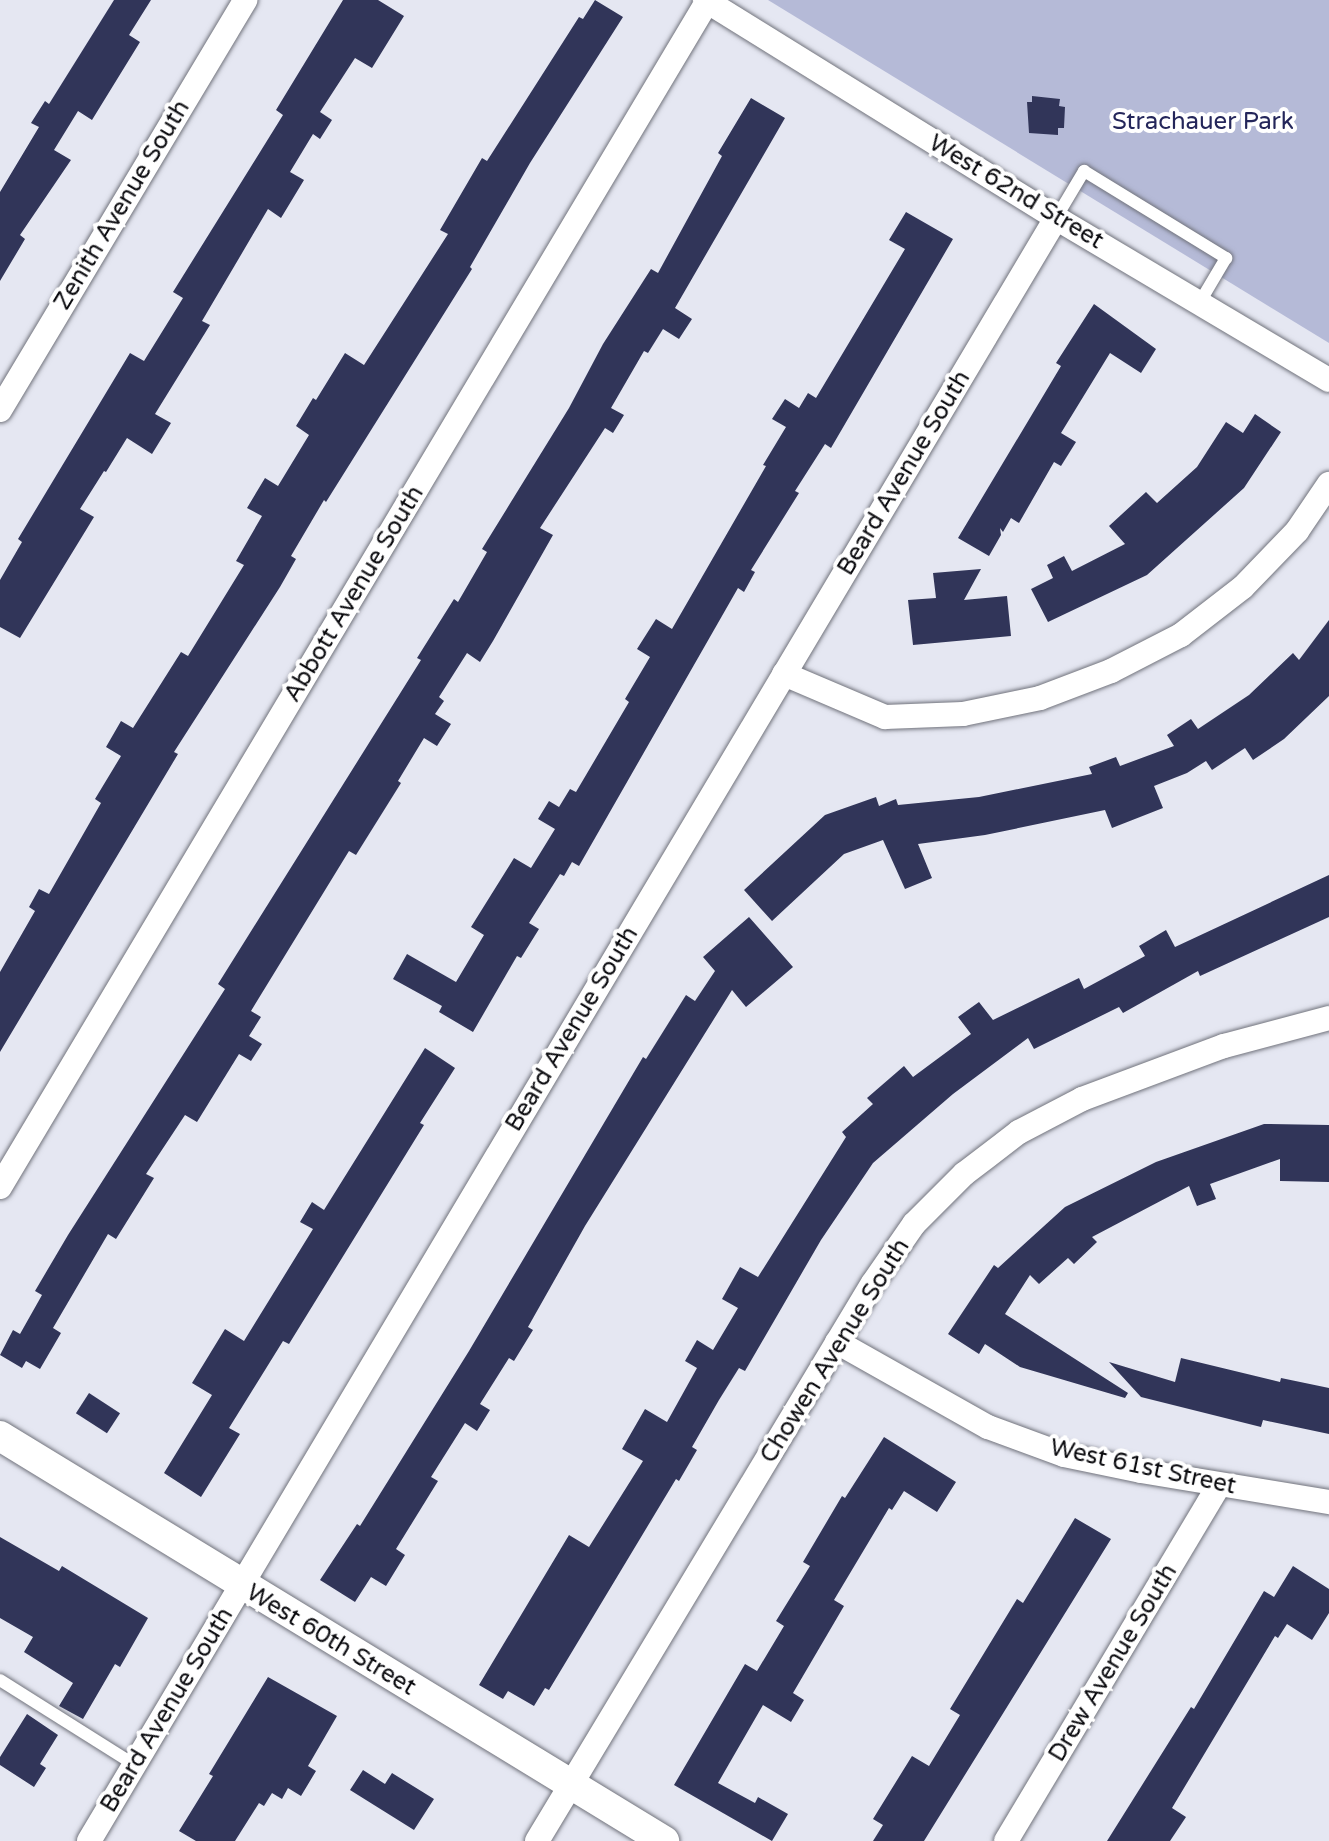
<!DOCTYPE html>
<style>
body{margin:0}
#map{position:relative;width:1329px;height:1841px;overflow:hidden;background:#e5e7f2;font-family:"Varela Round",sans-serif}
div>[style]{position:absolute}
.green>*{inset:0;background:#b5bad7}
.building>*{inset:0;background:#313559;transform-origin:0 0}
.roads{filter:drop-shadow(0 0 2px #71737c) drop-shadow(0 0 2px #71737c)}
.service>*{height:12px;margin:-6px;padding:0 6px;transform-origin:6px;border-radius:6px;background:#fff}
.minor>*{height:24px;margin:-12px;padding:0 12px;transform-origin:12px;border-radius:12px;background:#fff}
.tertiary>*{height:30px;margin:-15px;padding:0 15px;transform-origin:15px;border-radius:15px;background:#fff}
span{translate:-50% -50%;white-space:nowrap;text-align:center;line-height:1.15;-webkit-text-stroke:8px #fff;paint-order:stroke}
.park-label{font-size:24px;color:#24265a}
.street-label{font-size:24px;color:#0b0b0f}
</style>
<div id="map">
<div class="green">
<div style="clip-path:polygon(768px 0,1329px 0,1329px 343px)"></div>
</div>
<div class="building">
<div style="clip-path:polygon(114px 0,151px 0,129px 35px,140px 42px,92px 120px,78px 111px,54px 150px,71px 160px,20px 235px,25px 239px,0 281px,0 192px,39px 127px,31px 123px,45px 101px,49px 104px)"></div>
<div style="clip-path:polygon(343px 0,378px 0,404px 16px,372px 68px,355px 58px,320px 112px,332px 120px,320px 139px,313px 134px,290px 172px,304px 180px,281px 218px,268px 209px,202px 321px,210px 325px,155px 414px,171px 423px,152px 454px,127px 438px,106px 472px,104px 471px,80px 509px,94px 517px,20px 638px,0 627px,0 580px,22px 542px,18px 539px,130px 353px,144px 361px,183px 298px,173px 292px,283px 115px,276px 110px)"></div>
<div style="clip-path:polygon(595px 0,623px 17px,530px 163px,470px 267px,472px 269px,326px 502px,324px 500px,291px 556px,296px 559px,280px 587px,174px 752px,178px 754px,0 1052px,0 972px,35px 911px,29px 907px,39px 889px,49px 894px,101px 803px,95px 799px,121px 756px,106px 747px,121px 721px,133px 728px,181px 652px,188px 656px,244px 565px,236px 561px,262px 516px,247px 508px,265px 478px,278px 486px,309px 435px,296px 426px,313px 398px,316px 400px,345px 353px,364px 365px,448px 234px,440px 230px,482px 158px,487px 161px,579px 17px,583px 19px)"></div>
<div style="clip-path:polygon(1032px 96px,1060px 99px,1059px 106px,1065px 107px,1064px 128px,1058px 128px,1058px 135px,1029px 133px,1027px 102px,1032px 102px)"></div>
<div style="clip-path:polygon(751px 98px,785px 118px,675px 308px,692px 319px,679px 339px,663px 329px,648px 353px,644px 351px,611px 408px,624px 415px,613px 433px,605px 428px,540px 528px,553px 535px,493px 641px,480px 662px,467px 653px,439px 697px,444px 701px,435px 714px,451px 724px,437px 746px,424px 738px,398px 781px,401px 783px,356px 855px,349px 851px,251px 1011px,261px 1017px,249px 1036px,262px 1044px,251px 1061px,239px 1054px,197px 1122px,185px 1115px,146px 1174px,154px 1178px,116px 1239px,108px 1234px,53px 1328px,61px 1333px,40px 1369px,26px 1361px,22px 1368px,0 1355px,13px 1330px,20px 1334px,42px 1295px,35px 1291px,68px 1235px,225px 989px,218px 984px,421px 660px,417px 658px,454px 599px,458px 602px,487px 552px,482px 549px,569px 408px,603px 344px,651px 269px,658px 273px,722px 156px,718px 153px)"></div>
<div style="clip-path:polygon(906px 212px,953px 239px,831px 448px,825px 444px,795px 491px,799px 493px,751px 570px,755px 572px,744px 592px,738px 588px,579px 866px,572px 862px,564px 876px,560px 874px,529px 923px,539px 929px,521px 958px,517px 956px,473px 1032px,439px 1012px,442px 1006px,393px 979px,407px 954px,456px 982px,484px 935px,471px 927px,514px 858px,531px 868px,555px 829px,538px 819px,549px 801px,559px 807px,570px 789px,576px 792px,629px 702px,625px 699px,650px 657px,637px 649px,656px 619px,672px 629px,766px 466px,763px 465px,786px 427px,772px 419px,785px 399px,799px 408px,808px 393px,816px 398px,905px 249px,889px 240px)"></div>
<div style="clip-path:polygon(1094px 304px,1156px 349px,1141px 373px,1110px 353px,1061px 433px,1076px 442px,1061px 466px,1054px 462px,1019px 523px,1011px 518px,1003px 532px,1000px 528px,1001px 535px,989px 556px,958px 538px,1061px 366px,1056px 363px)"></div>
<div style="clip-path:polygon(1255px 414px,1281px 432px,1244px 488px,1147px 575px,1048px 622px,1031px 589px,1053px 578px,1047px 565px,1064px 556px,1072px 571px,1125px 544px,1109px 526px,1146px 492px,1157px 503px,1197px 467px,1226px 422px,1243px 433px)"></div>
<div style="clip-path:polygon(981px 569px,964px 600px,1007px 596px,1011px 636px,913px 645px,908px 600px,936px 598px,933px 573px)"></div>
<div style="clip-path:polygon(1329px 620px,1329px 696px,1284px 739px,1253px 760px,1245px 748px,1212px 770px,1206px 761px,1187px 773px,1154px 786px,1163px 808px,1112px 828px,1105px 810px,985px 835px,918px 844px,932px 878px,905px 889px,883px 840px,844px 854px,772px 921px,744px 890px,825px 815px,876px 797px,879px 806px,896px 799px,898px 805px,979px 797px,1092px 774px,1089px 767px,1116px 757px,1120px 766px,1174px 746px,1167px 735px,1191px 719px,1198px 729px,1249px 695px,1293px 653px,1299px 660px)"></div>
<div style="clip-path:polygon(1329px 875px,1329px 917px,1200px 976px,1198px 971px,1123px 1013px,1119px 1007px,1034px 1049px,1028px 1038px,953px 1094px,873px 1163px,821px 1240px,745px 1371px,739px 1368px,719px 1400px,692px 1447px,697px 1450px,679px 1481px,676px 1479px,549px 1690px,545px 1688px,534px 1706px,508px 1691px,503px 1699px,479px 1685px,569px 1535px,589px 1547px,643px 1461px,622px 1449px,645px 1409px,667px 1422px,697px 1368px,685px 1361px,697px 1340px,713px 1350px,738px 1308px,722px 1299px,740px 1267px,758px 1277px,846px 1137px,842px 1132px,873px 1104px,867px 1098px,904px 1066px,913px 1077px,971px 1034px,958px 1017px,979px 1002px,993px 1020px,1079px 978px,1084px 989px,1145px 956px,1139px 946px,1166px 930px,1175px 947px)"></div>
<div style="clip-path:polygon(749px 917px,793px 967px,746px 1007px,732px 990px,585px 1226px,528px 1327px,533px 1330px,514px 1361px,509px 1358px,480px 1404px,490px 1410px,477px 1431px,465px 1423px,431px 1477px,438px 1481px,396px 1549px,405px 1555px,386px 1586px,371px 1577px,355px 1602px,320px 1580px,357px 1524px,360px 1526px,469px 1351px,643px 1057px,646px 1059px,686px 995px,695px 1001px,715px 971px,703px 957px)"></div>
<div style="clip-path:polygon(425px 1048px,455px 1068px,420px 1123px,424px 1125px,289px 1344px,283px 1341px,229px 1428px,240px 1434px,201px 1497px,164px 1473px,212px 1395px,192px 1383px,225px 1329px,244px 1341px,313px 1229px,300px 1222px,312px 1202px,324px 1210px)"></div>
<div style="clip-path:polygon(1264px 1124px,1329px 1125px,1329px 1182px,1280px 1181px,1280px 1159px,1210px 1184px,1216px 1199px,1197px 1206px,1189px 1186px,1092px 1237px,1097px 1242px,1074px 1264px,1068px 1258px,1039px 1284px,1030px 1275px,1005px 1314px,1128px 1393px,1125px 1398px,1020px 1367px,985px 1344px,979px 1354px,948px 1334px,994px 1265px,998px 1268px,1065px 1207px,1156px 1162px)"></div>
<div style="clip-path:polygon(1181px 1358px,1280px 1382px,1281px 1378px,1329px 1388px,1329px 1434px,1263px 1420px,1261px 1427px,1141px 1397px,1109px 1362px,1175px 1382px)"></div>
<div style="left:89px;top:1393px;width:37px;height:24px;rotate:33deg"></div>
<div style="clip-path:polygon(884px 1437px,956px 1482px,937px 1512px,904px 1491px,892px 1510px,889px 1508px,834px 1600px,844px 1606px,793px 1693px,804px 1700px,791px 1722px,763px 1705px,718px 1783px,755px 1803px,758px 1797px,788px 1814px,772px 1841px,674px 1785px,745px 1664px,757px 1671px,784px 1626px,776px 1621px,810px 1566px,803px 1562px,842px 1496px,845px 1498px)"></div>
<div style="clip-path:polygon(1075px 1518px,1111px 1539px,924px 1841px,873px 1841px,883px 1825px,873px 1819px,912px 1756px,929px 1766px,960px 1715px,950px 1709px,1017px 1599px,1023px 1603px)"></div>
<div style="clip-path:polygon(0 1537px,59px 1571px,62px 1566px,148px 1618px,120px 1667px,115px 1664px,83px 1719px,59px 1706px,73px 1683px,24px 1652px,33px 1637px,0 1618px)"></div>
<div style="clip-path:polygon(1293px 1566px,1329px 1589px,1329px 1613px,1312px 1640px,1287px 1624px,1278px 1638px,1275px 1636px,1172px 1808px,1186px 1817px,1170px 1841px,1107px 1841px,1191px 1707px,1194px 1709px,1264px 1591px,1274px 1597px)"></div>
<div style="clip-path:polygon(268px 1677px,337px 1716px,308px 1766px,316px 1771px,301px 1796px,288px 1788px,282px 1799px,272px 1793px,264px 1806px,259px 1803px,235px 1841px,196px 1841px,179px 1831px,213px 1776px,209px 1774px)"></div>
<div style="clip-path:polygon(27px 1714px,58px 1735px,40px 1764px,46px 1768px,34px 1787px,0 1765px,0 1757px)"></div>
<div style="clip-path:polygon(363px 1770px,385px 1784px,392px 1773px,434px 1799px,414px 1830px,350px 1790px)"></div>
</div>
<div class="roads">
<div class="service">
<div style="left:1056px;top:218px;width:55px;rotate:-59.2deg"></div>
<div style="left:1084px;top:171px;width:167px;rotate:31.5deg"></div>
<div style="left:1226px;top:258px;width:51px;rotate:120.6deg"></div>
<div style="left:0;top:1680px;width:160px;rotate:32.2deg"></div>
</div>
<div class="minor">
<div style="left:705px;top:0;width:413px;rotate:31.8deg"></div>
<div style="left:1056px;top:218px;width:317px;rotate:30.7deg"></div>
<div style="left:0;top:410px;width:478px;rotate:-59.1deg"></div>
<div style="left:784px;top:674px;width:110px;rotate:23.1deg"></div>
<div style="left:885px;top:717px;width:78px;rotate:-2.2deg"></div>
<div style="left:963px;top:714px;width:79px;rotate:-11.7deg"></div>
<div style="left:1040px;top:698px;width:76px;rotate:-20.8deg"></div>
<div style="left:1111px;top:671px;width:79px;rotate:-27.2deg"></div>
<div style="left:1181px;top:635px;width:78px;rotate:-37.7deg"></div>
<div style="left:1243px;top:587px;width:78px;rotate:-46deg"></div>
<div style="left:1297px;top:531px;width:57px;rotate:-55.8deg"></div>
<div style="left:0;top:1187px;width:1380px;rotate:-59.18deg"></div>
<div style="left:837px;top:1342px;width:173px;rotate:29.4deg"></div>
<div style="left:988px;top:1427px;width:81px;rotate:20.2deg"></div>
<div style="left:1064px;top:1455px;width:79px;rotate:11.7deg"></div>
<div style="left:1141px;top:1471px;width:191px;rotate:9.4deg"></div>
<div style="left:89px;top:1841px;width:1889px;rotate:-59.21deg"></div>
<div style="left:537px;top:1841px;width:651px;rotate:-58.95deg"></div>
<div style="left:873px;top:1283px;width:72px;rotate:-55.2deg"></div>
<div style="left:914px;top:1224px;width:71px;rotate:-45deg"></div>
<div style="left:964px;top:1174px;width:69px;rotate:-37.4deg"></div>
<div style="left:1019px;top:1132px;width:71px;rotate:-27.6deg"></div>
<div style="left:1082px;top:1099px;width:152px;rotate:-20.5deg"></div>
<div style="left:1224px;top:1046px;width:109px;rotate:-14.9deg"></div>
<div style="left:1006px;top:1841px;width:415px;rotate:-59.1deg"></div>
</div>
<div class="tertiary">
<div style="left:0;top:1436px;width:778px;rotate:31.38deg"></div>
</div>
</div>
<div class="park-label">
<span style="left:1203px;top:122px">Strachauer Park</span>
</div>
<div class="street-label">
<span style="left:1016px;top:192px;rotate:31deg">West 62nd Street</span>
<span style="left:122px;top:205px;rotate:-59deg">Zenith Avenue South</span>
<span style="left:904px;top:473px;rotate:-59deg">Beard Avenue South</span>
<span style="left:354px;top:594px;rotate:-59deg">Abbott Avenue South</span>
<span style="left:572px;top:1029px;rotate:-59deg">Beard Avenue South</span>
<span style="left:835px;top:1351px;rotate:-58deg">Chowen Avenue South</span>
<span style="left:1143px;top:1467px;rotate:12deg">West 61st Street</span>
<span style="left:331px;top:1640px;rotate:31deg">West 60th Street</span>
<span style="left:1113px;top:1663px;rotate:-59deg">Drew Avenue South</span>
<span style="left:167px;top:1710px;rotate:-59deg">Beard Avenue South</span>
</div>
</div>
